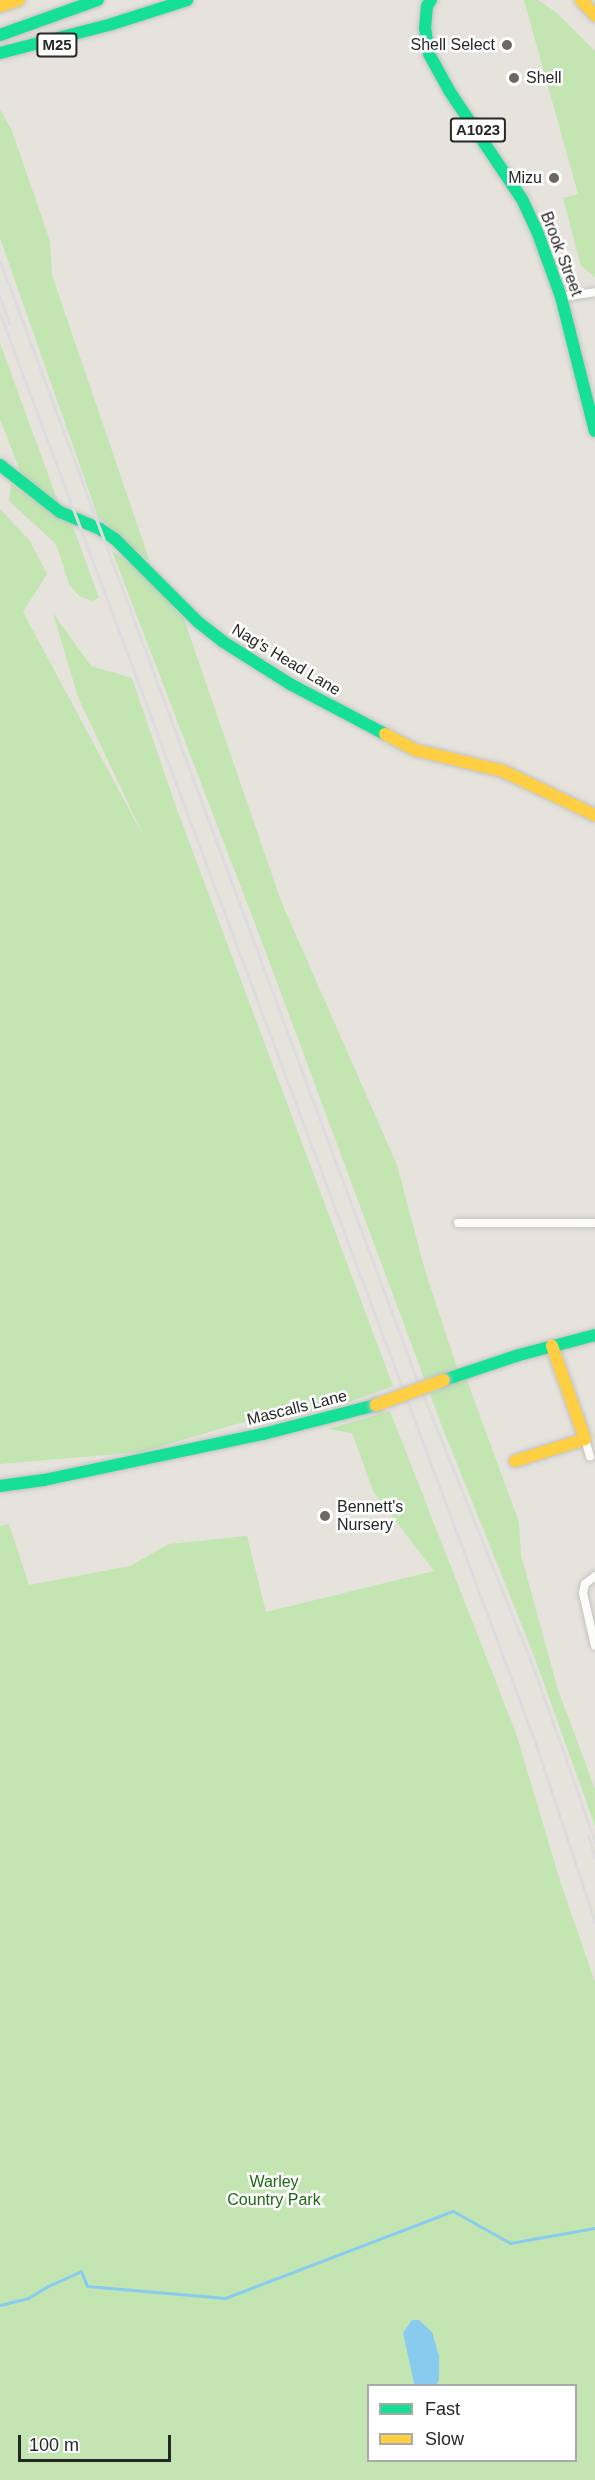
<!DOCTYPE html>
<style>
body{margin:0}
#map{position:relative;width:595px;height:2480px;overflow:hidden;background:#e6e3dc;font-family:Helvetica,sans-serif}
div>[style]{position:absolute}
.green>*{inset:0;background:#c2e5b1}
.water>*{inset:0;background:#88cbef}
.stream>*{height:3px;margin:-1.5px;padding:0 1.5px;transform-origin:1.5px;border-radius:1.5px;background:#88cbef}
.roads{filter:drop-shadow(0 0 2px #c3c2c2) drop-shadow(0 0 2px #c3c2c2)}
.street>*{height:8px;margin:-4px;padding:0 4px;transform-origin:4px;border-radius:4px;background:#fbfbfa}
.fast>*{height:12px;margin:-6px;padding:0 6px;transform-origin:6px;border-radius:6px;background:#16e098}
.slow>*{height:12px;margin:-6px;padding:0 6px;transform-origin:6px;border-radius:6px;background:#ffcf43}
.rail>*{height:3px;margin:-1.5px;padding:0 1.5px;transform-origin:1.5px;border-radius:1.5px;background:#dcdbde}
.bridges{filter:drop-shadow(0 0 2px #c3c2c2) drop-shadow(0 0 2px #c3c2c2)}
.slow-bridge>*{height:12px;margin:-6px;padding:0 6px;transform-origin:6px;border-radius:6px;background:#ffcf43}
.dots>*{width:16px;height:16px;translate:-50% -50%;box-sizing:border-box;border:3px solid #fff;border-radius:50%}
span{translate:-50% -50%;white-space:nowrap;text-align:center;line-height:1.15;-webkit-text-stroke:5px #fff;paint-order:stroke}
.shield-label span{padding:2px 4px;background:#fff;border:2px solid;border-radius:4px;-webkit-text-stroke-width:0}
.shield-label{font-size:15px;color:#272727;font-weight:700}
.poi-label{font-size:16px;color:#272727}
.right{translate:-100% -50%;text-align:right}
.left{translate:0 -50%;text-align:left}
.street-label{font-size:16px;color:#272727}
.park-label{font-size:16px;color:#1d6813}
.legend{position:absolute;left:367px;top:2384px;width:210px;height:78px;box-sizing:border-box;background:#fff;border:2px solid #a9a9a9;margin:0;padding:8px 10px;list-style:none;font-size:18px;color:#272727}
.legend li{display:flex;align-items:center;gap:12px;height:30px}
.legend b{width:30px;border:2px solid #a9a9a9}
.scale{position:absolute;left:18px;top:2435px;width:153px;height:27px;box-sizing:border-box;border:3px solid #272727;border-top:0;padding-left:8px;font-size:18px;line-height:21px;white-space:nowrap;color:#272727;-webkit-text-stroke:4px #fff;paint-order:stroke}
</style>
<div id="map">
<div class="green">
<div style="clip-path:polygon(524px 0,538px 0,557px 13px,595px 51px,595px 277px,581px 266px,563px 198px,578px 194px)"></div>
<div style="clip-path:polygon(0 109px,12px 131px,50px 241px,52px 275px,150px 562px,98px 517px,0 238px)"></div>
<div style="clip-path:polygon(0 343px,61px 510px,22px 476px,0 419px)"></div>
<div style="clip-path:polygon(11px 484px,72px 524px,99px 598px,93px 601px,79px 596px,69px 584px,56px 544px,9px 501px)"></div>
<div style="clip-path:polygon(0 509px,30px 541px,47px 574px,23px 612px,145px 839px,78px 697px,53px 613px,91px 666px,132px 678px,176px 807px,393px 1386px,338px 1406px,236px 1424px,142px 1452px,0 1464px)"></div>
<div style="clip-path:polygon(112px 551px,137px 568px,184px 619px,281px 901px,397px 1165px,424px 1267px,457px 1368px,466px 1378px,519px 1522px,521px 1555px,558px 1690px,595px 1789px,595px 1826px,533px 1653px,441px 1424px,262px 942px)"></div>
<div style="clip-path:polygon(evenodd,390px 1411px,516px 1733px,560px 1881px,595px 1982px,595px 2480px,0 2480px,0 1526px,9px 1524px,29px 1585px,130px 1566px,169px 1544px,247px 1536px,266px 1612px,434px 1571px,373px 1491px,352px 1433px,328px 1429px,390px 1411px,368px 2386px,576px 2386px,576px 2460px,368px 2460px,368px 2386px)"></div>
</div>
<div class="water">
<div style="clip-path:polygon(412px 2320px,419px 2320px,432px 2332px,439px 2356px,439px 2379px,436px 2385px,415px 2385px,414px 2383px,403px 2333px)"></div>
</div>
<div class="stream">
<div style="left:0;top:2305px;width:29px;rotate:-14deg"></div>
<div style="left:28px;top:2298px;width:23px;rotate:-31deg"></div>
<div style="left:48px;top:2286px;width:36px;rotate:-24deg"></div>
<div style="left:81px;top:2271px;width:16px;rotate:68deg"></div>
<div style="left:87px;top:2286px;width:139px;rotate:5deg"></div>
<div style="left:225px;top:2298px;width:244px;rotate:-20.9deg"></div>
<div style="left:453px;top:2211px;width:65px;rotate:29.3deg"></div>
<div style="left:510px;top:2243px;width:86px;rotate:-10deg"></div>
</div>
<div class="roads">
<div class="street">
<div style="left:561px;top:297px;width:34px;rotate:-8deg"></div>
<div style="left:458px;top:1223px;width:137px"></div>
<div style="left:585px;top:1439px;width:18px;rotate:74deg"></div>
<div style="left:595px;top:1576px;width:13px;rotate:141deg"></div>
<div style="left:585px;top:1584px;width:9px;rotate:103deg"></div>
<div style="left:583px;top:1593px;width:54px;rotate:77.2deg"></div>
</div>
<div class="fast">
<div style="left:431px;top:0;width:7px;rotate:124deg"></div>
<div style="left:427px;top:6px;width:22px;rotate:95deg"></div>
<div style="left:425px;top:28px;width:26px;rotate:81deg"></div>
<div style="left:429px;top:54px;width:43px;rotate:61.1deg"></div>
<div style="left:450px;top:92px;width:129px;rotate:56.1deg"></div>
<div style="left:522px;top:199px;width:35px;rotate:65deg"></div>
<div style="left:537px;top:231px;width:70px;rotate:70deg"></div>
<div style="left:561px;top:297px;width:138px;rotate:75.8deg"></div>
<div style="left:0;top:35px;width:104px;rotate:-19.7deg"></div>
<div style="left:0;top:53px;width:116px;rotate:-14.5deg"></div>
<div style="left:112px;top:24px;width:79px;rotate:-17.7deg"></div>
<div style="left:0;top:465px;width:76px;rotate:38.1deg"></div>
<div style="left:60px;top:512px;width:43px;rotate:23deg"></div>
<div style="left:100px;top:529px;width:18px;rotate:34deg"></div>
<div style="left:115px;top:539px;width:117px;rotate:45deg"></div>
<div style="left:198px;top:622px;width:31px;rotate:38deg"></div>
<div style="left:222px;top:641px;width:80px;rotate:32.3deg"></div>
<div style="left:290px;top:684px;width:107px;rotate:27.8deg"></div>
<div style="left:444px;top:1380px;width:79px;rotate:-18.4deg"></div>
<div style="left:519px;top:1355px;width:79px;rotate:-14.7deg"></div>
<div style="left:0;top:1486px;width:44px;rotate:-7.8deg"></div>
<div style="left:44px;top:1480px;width:224px;rotate:-11.9deg"></div>
<div style="left:263px;top:1434px;width:117px;rotate:-14.4deg"></div>
</div>
<div class="slow">
<div style="left:581px;top:0;width:21px;rotate:47deg"></div>
<div style="left:0;top:6px;width:20px;rotate:-18deg"></div>
<div style="left:385px;top:734px;width:34px;rotate:28deg"></div>
<div style="left:415px;top:750px;width:90px;rotate:13.4deg"></div>
<div style="left:503px;top:771px;width:102px;rotate:25.6deg"></div>
<div style="left:515px;top:1461px;width:73px;rotate:-17.4deg"></div>
<div style="left:585px;top:1439px;width:99px;rotate:-109.5deg"></div>
</div>
</div>
<div class="rail">
<div style="left:0;top:261px;width:1189px;rotate:69.57deg"></div>
<div style="left:415px;top:1375px;width:312px;rotate:68deg"></div>
<div style="left:532px;top:1664px;width:189px;rotate:70.5deg"></div>
<div style="left:0;top:297px;width:28px;rotate:71deg"></div>
<div style="left:0;top:314px;width:1522px;rotate:69.46deg"></div>
<div style="left:534px;top:1739px;width:193px;rotate:71.6deg"></div>
<div style="left:588px;top:1835px;width:24px;rotate:73deg"></div>
</div>
<div class="bridges">
<div class="slow-bridge">
<div style="left:376px;top:1405px;width:72px;rotate:-20.2deg"></div>
</div>
</div>
<div class="dots">
<div style="left:507px;top:45px;background:#6a6966"></div>
<div style="left:514px;top:78px;background:#6a6966"></div>
<div style="left:554px;top:178px;background:#6a6966"></div>
<div style="left:325px;top:1516px;background:#6a6966"></div>
</div>
<div class="shield-label">
<span style="left:57px;top:45px">M25</span>
<span style="left:478px;top:130px">A1023</span>
</div>
<div class="poi-label">
<span class="right" style="left:495px;top:45px">Shell Select</span>
<span class="left" style="left:526px;top:78px">Shell</span>
<span class="right" style="left:542px;top:178px">Mizu</span>
<span class="left" style="left:337px;top:1516px">Bennett's<br>Nursery</span>
</div>
<div class="street-label">
<span style="left:561px;top:254px;rotate:69deg">Brook Street</span>
<span style="left:286px;top:660px;rotate:31deg">Nag's Head Lane</span>
<span style="left:297px;top:1408px;rotate:-14deg">Mascalls Lane</span>
</div>
<div class="park-label">
<span style="left:274px;top:2191px">Warley<br>Country Park</span>
</div>
<ul class="legend">
<li><b style="height:8px;background:#16e098"></b>Fast</li>
<li><b style="height:8px;background:#ffcf43"></b>Slow</li>
</ul>
<div class="scale">100 m</div>
</div>
